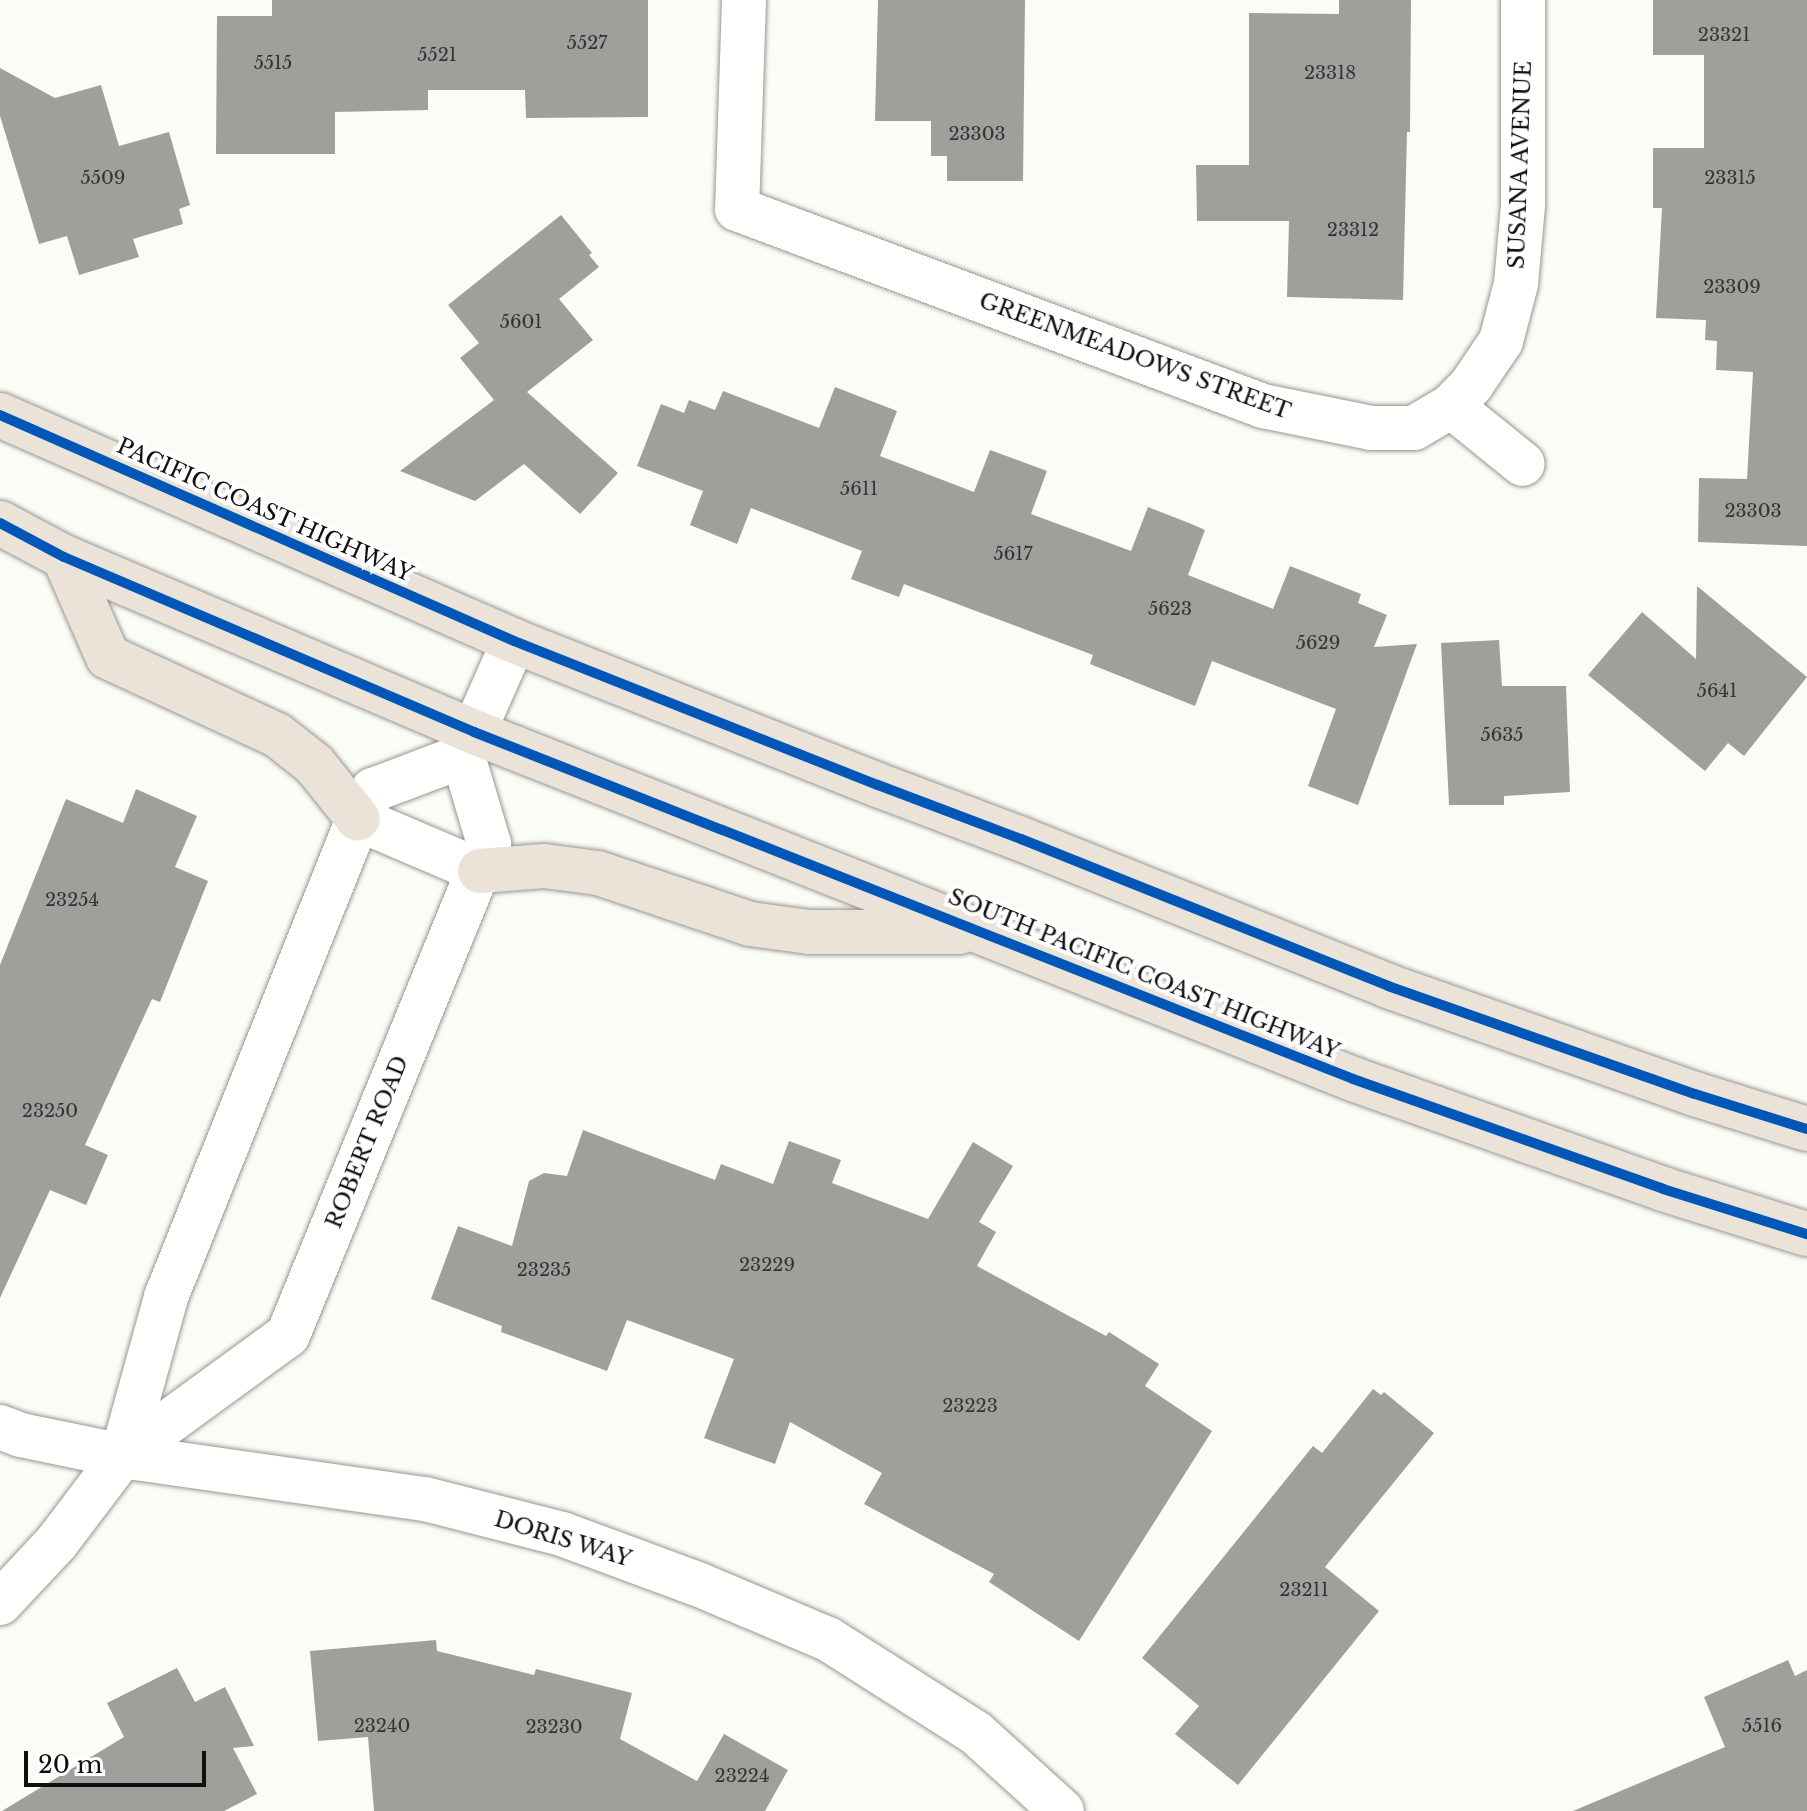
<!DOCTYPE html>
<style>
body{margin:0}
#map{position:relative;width:1807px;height:1811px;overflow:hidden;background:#fcfcf6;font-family:"Libre Baskerville",serif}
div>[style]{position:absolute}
.building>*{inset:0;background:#a09f9b}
.roads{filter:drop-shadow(0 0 2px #969694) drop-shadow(0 0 2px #969694)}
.minor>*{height:44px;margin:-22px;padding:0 22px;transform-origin:22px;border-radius:22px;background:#fffffe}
.highway>*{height:44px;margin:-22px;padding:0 22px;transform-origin:22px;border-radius:22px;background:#ebe3d7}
.cycleway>*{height:10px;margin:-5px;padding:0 5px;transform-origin:5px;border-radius:5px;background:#0057b8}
span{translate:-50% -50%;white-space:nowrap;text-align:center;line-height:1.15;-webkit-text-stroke:8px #fff;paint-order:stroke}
.number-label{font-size:18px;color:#343433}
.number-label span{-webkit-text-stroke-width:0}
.street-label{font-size:22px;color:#101010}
.scale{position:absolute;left:24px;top:1751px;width:182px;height:36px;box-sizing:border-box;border:4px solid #101010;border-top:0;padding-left:10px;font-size:24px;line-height:28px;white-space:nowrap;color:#101010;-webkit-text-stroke:6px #fff;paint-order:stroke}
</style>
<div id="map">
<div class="building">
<div style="clip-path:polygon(272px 0,648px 0,648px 117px,526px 118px,525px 90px,428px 90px,428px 110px,335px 112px,335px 154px,216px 154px,217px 16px,272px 16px)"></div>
<div style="clip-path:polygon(878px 0,1025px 0,1023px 181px,947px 181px,947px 156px,931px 156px,931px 121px,875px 121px)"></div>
<div style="clip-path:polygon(1339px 0,1411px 0,1410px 132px,1407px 132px,1403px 300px,1287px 297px,1289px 221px,1197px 221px,1196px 165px,1249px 165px,1249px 13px,1339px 14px)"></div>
<div style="clip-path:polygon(1653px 0,1807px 0,1807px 546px,1698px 542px,1699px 478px,1747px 479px,1753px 372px,1716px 370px,1717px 341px,1705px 340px,1706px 320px,1656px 318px,1662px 208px,1653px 208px,1653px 148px,1704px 148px,1704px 55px,1653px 55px)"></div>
<div style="clip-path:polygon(0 68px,55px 98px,101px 85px,119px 146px,169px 132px,190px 205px,179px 209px,183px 224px,133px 239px,139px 257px,79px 275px,67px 236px,39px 244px,0 116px)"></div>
<div style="clip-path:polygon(561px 215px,592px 253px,589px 255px,599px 267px,559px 299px,593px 340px,527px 392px,618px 473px,580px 514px,524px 464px,475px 501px,400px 471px,494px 400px,460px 358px,479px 343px,448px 305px)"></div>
<div style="clip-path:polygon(835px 387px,897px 411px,880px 456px,974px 492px,990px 450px,1047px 471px,1031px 514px,1131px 551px,1148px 507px,1189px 523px,1205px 530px,1188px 575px,1273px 609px,1290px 566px,1361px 594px,1358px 603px,1387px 615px,1374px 647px,1417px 644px,1358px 805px,1308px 786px,1336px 709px,1212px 661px,1195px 706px,1090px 664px,1093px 655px,904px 584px,899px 597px,851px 579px,862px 551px,751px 508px,737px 544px,690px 525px,703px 491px,637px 466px,661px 404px,684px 413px,689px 400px,715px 410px,723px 391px,819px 428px)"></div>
<div style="clip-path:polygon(1697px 586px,1807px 677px,1744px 756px,1728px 743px,1705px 771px,1588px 675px,1642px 612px,1696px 659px)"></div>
<div style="clip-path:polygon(1499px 640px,1502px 686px,1566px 686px,1570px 792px,1504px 796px,1504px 805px,1449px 805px,1441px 643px)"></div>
<div style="clip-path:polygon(136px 789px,197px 816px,175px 867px,208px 881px,160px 1002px,152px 999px,85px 1145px,108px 1155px,86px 1205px,50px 1190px,0 1298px,0 965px,66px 799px,123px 823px)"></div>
<div style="clip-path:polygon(583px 1130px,715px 1180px,721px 1164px,773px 1184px,789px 1141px,841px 1160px,832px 1183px,928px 1219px,973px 1142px,1013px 1166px,979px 1222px,996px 1232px,977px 1266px,1106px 1336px,1109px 1332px,1159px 1364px,1145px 1386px,1212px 1431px,1079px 1641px,989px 1582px,994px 1574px,864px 1504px,882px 1473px,790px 1422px,775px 1464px,704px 1438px,734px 1359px,627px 1320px,607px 1371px,501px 1332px,502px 1326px,431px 1299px,458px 1226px,512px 1246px,529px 1181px,544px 1173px,567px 1176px)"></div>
<div style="clip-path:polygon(1373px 1389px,1381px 1395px,1384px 1392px,1434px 1433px,1325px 1567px,1379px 1611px,1238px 1785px,1175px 1734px,1199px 1706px,1142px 1658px,1313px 1446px,1322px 1453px)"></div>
<div style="clip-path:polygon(436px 1640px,437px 1651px,534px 1675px,536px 1669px,632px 1693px,620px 1739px,697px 1781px,724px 1734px,788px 1770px,765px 1811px,374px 1811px,368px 1737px,318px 1741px,310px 1651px)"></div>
<div style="clip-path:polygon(1788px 1660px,1795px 1676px,1807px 1670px,1807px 1811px,1573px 1811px,1725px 1747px,1704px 1697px)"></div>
<div style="clip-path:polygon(177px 1668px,195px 1702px,225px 1687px,254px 1746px,233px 1748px,257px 1794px,224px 1811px,2px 1811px,124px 1737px,107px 1703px)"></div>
</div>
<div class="roads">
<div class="minor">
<div style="left:744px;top:0;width:209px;rotate:91.9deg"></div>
<div style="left:737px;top:209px;width:562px;rotate:20.53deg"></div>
<div style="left:1263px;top:406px;width:110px;rotate:11.5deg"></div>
<div style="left:1371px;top:428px;width:43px"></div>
<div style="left:1414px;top:428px;width:43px;rotate:-30.7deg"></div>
<div style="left:1451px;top:406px;width:92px;rotate:38.9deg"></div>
<div style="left:1451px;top:406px;width:30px;rotate:-46deg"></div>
<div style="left:1472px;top:384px;width:52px;rotate:-56deg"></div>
<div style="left:1501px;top:341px;width:59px;rotate:-75.3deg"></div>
<div style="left:1516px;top:284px;width:79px;rotate:-84.9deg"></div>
<div style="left:1523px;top:205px;width:205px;rotate:-90deg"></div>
<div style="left:358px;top:819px;width:133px;rotate:23.1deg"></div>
<div style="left:0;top:1427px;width:22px;rotate:21deg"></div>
<div style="left:21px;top:1435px;width:103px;rotate:11.7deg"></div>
<div style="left:122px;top:1456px;width:306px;rotate:8.1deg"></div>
<div style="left:425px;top:1499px;width:141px;rotate:14.3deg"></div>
<div style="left:562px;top:1534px;width:147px;rotate:20.3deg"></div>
<div style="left:700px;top:1585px;width:139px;rotate:22.9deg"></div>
<div style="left:828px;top:1639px;width:175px;rotate:32.4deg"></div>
<div style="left:976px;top:1733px;width:116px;rotate:42.2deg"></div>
<div style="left:122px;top:1456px;width:165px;rotate:-74.5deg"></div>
<div style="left:166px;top:1297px;width:515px;rotate:-68.12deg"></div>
<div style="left:358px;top:819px;width:33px;rotate:-63deg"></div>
<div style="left:373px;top:790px;width:96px;rotate:-20.7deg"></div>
<div style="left:0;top:1603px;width:83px;rotate:-46.9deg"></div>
<div style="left:57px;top:1542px;width:108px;rotate:-52.9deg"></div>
<div style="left:122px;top:1456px;width:205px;rotate:-36.1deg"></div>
<div style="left:288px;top:1335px;width:531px;rotate:-67.74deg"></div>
<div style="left:489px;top:844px;width:92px;rotate:-106.5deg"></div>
<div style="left:463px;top:756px;width:126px;rotate:-66.1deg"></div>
</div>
<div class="highway">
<div style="left:0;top:415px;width:561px;rotate:23.73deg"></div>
<div style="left:514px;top:641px;width:391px;rotate:21.6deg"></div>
<div style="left:878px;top:785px;width:153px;rotate:20.7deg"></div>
<div style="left:1021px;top:839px;width:395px;rotate:21.8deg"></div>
<div style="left:1388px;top:986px;width:325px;rotate:19.4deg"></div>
<div style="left:1695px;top:1094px;width:117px;rotate:17.4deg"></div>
<div style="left:0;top:523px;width:72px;rotate:28deg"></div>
<div style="left:64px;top:557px;width:446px;rotate:23.1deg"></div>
<div style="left:474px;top:732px;width:945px;rotate:21.54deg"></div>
<div style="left:1353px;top:1079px;width:329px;rotate:19.5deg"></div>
<div style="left:1663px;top:1189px;width:151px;rotate:17.4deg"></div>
<div style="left:64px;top:557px;width:109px;rotate:66.3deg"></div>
<div style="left:108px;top:657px;width:186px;rotate:24.8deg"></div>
<div style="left:277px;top:735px;width:47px;rotate:38.1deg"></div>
<div style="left:314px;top:764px;width:70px;rotate:51.3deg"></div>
<div style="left:480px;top:871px;width:64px;rotate:-4.5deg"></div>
<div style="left:544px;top:866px;width:54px;rotate:7.4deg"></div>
<div style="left:598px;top:873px;width:160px;rotate:18.5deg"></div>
<div style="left:750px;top:924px;width:60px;rotate:7.7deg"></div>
<div style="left:809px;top:932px;width:151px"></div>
</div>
</div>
<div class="cycleway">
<div style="left:0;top:415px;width:561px;rotate:23.73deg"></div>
<div style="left:514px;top:641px;width:391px;rotate:21.6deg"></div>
<div style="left:878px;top:785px;width:153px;rotate:20.7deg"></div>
<div style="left:1021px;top:839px;width:395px;rotate:21.8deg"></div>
<div style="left:1388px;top:986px;width:325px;rotate:19.4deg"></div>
<div style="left:1695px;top:1094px;width:117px;rotate:17.4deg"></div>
<div style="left:0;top:523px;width:72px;rotate:28deg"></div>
<div style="left:64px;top:557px;width:446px;rotate:23.1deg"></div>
<div style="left:474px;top:732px;width:945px;rotate:21.54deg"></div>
<div style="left:1353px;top:1079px;width:329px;rotate:19.5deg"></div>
<div style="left:1663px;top:1189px;width:151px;rotate:17.4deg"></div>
</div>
<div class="number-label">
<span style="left:1724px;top:35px">23321</span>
<span style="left:587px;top:43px">5527</span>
<span style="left:437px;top:55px">5521</span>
<span style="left:273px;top:63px">5515</span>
<span style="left:1330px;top:73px">23318</span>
<span style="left:977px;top:134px">23303</span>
<span style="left:103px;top:178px">5509</span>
<span style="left:1730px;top:178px">23315</span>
<span style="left:1353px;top:230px">23312</span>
<span style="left:1732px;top:287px">23309</span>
<span style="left:521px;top:322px">5601</span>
<span style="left:859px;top:489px">5611</span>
<span style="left:1753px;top:511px">23303</span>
<span style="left:1013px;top:554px">5617</span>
<span style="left:1170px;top:609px">5623</span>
<span style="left:1318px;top:643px">5629</span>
<span style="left:1717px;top:691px">5641</span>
<span style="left:1502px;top:735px">5635</span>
<span style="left:72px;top:900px">23254</span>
<span style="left:50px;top:1111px">23250</span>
<span style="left:767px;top:1265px">23229</span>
<span style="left:544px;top:1270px">23235</span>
<span style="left:970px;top:1406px">23223</span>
<span style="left:1304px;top:1590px">23211</span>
<span style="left:382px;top:1726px">23240</span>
<span style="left:1762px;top:1726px">5516</span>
<span style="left:554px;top:1727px">23230</span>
<span style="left:742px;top:1776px">23224</span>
</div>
<div class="street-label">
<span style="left:1520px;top:165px;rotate:-88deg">SUSANA AVENUE</span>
<span style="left:1135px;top:356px;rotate:20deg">GREENMEADOWS STREET</span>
<span style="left:265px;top:510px;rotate:24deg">PACIFIC COAST HIGHWAY</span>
<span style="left:1144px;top:974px;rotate:22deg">SOUTH PACIFIC COAST HIGHWAY</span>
<span style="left:367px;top:1142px;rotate:-68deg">ROBERT ROAD</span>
<span style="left:563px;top:1539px;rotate:17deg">DORIS WAY</span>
</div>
<div class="scale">20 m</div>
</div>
